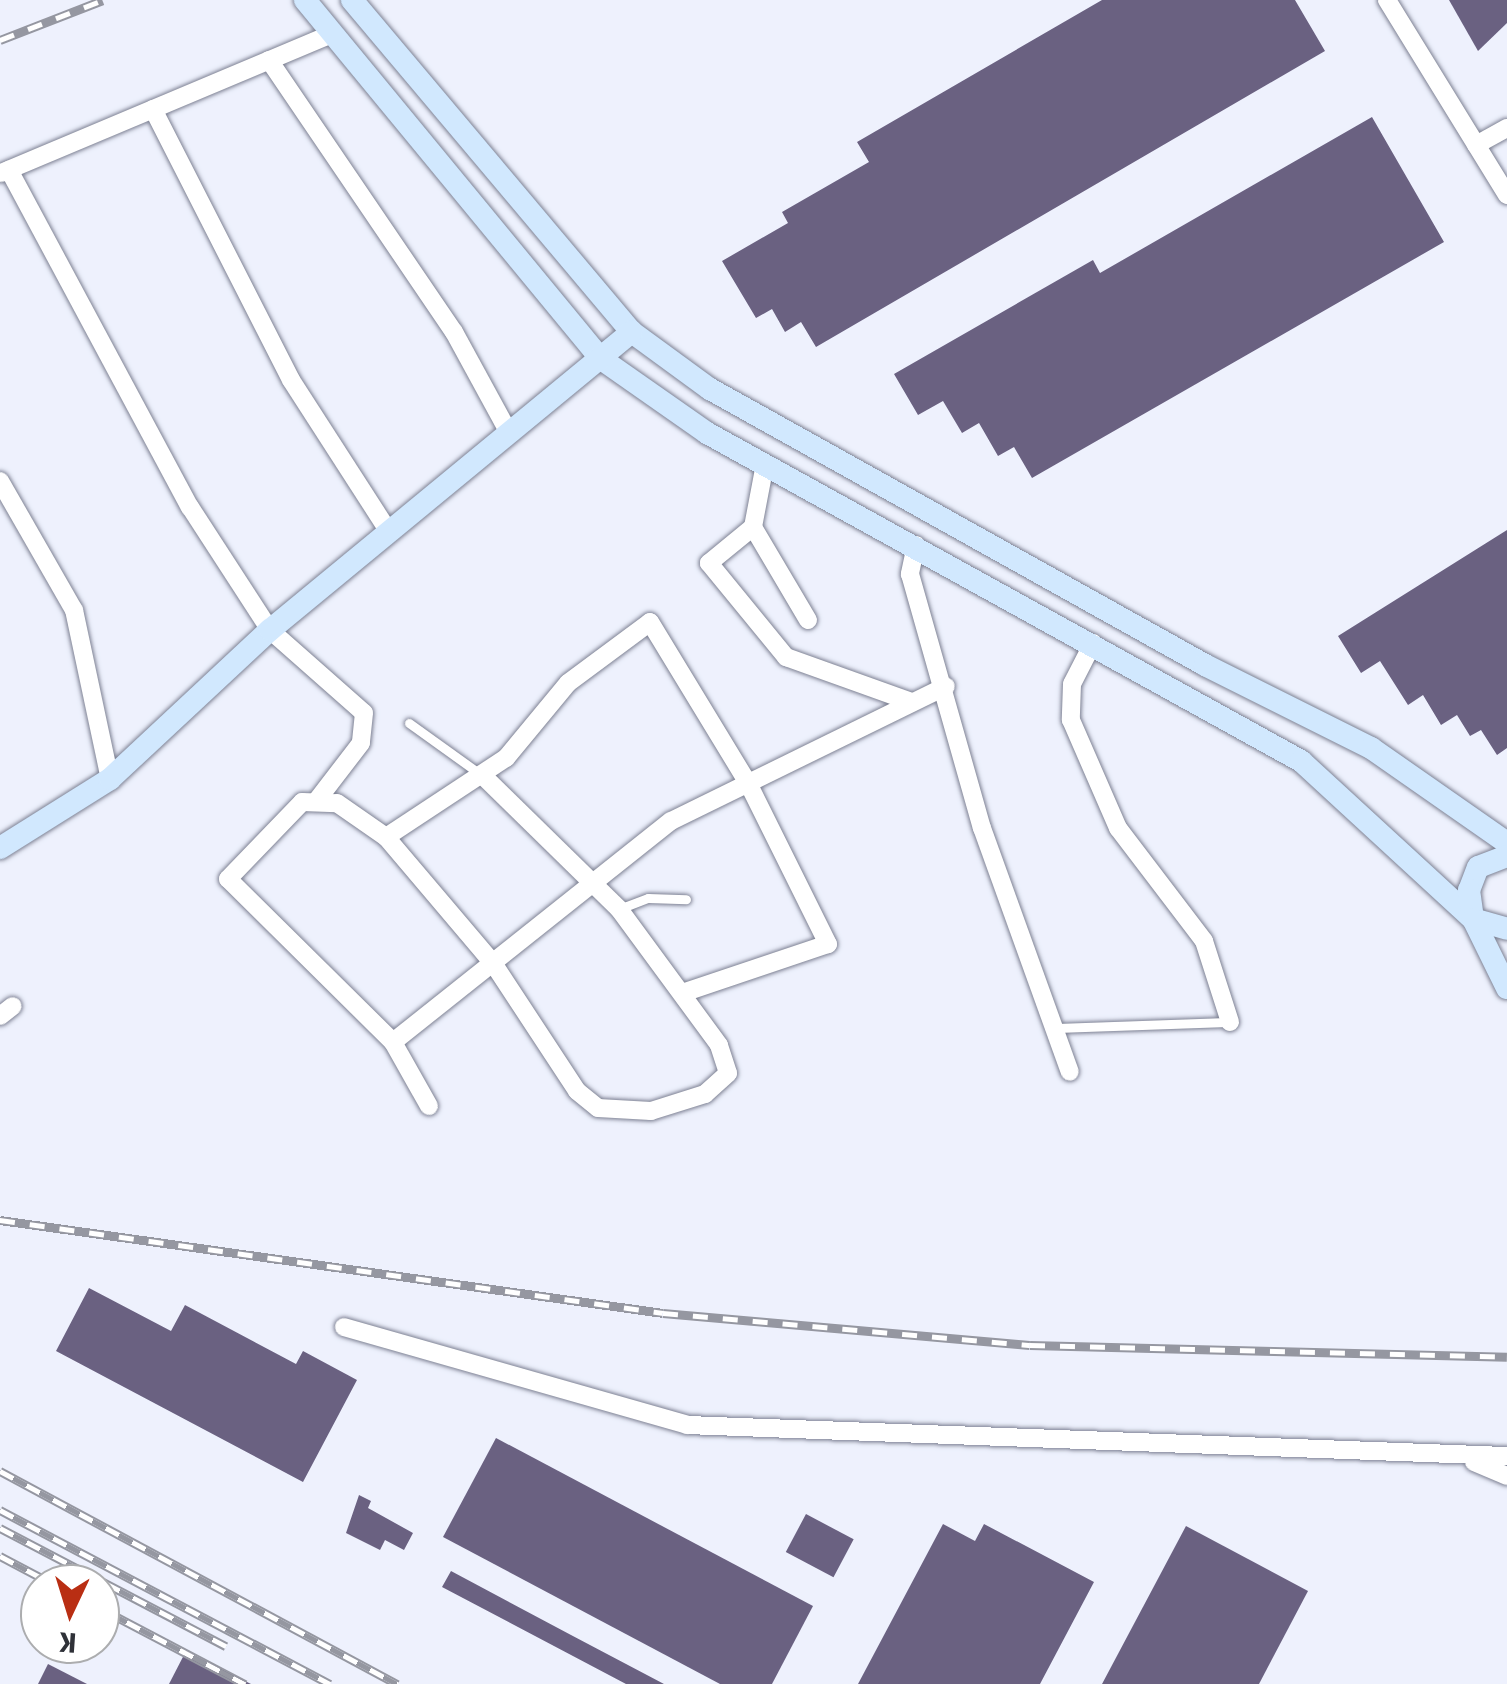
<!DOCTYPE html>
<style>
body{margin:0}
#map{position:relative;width:1507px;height:1684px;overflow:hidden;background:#eef1fd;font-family:"Fira Sans Condensed",sans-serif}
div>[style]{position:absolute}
.building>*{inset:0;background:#6a6181;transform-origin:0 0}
.roads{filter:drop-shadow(0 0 2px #7d8193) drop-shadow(0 0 2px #7d8193)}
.lane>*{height:9px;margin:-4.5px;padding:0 4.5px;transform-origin:4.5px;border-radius:4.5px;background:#fff}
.street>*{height:18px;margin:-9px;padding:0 9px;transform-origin:9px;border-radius:9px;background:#fff}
.secondary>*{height:22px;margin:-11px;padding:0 11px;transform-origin:11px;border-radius:11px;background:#d1e8fe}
.rail>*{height:9px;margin-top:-4.5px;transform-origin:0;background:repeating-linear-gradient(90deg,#fff 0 15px,#9597a1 0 30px);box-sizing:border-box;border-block:2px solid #9597a1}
span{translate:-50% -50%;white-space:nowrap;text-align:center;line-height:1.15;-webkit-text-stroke:10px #fff;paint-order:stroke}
.north{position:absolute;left:20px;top:1564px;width:100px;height:100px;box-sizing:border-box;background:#fff;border:2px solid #acadaf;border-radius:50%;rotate:184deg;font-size:28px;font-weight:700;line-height:40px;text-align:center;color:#2f3138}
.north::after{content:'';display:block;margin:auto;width:35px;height:45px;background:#b92e13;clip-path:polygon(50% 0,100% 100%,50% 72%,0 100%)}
</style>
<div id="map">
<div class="building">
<div style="clip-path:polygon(1102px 0,1295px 0,1325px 51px,816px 347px,801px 322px,785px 332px,772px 309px,756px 318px,722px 261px,788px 223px,782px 212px,869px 162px,857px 142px)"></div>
<div style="clip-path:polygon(1449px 0,1507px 0,1507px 23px,1478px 51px)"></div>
<div style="clip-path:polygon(1372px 117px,1444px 242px,1032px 478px,1014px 447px,998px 456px,979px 423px,962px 433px,943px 401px,918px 415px,894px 374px,1093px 260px,1100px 273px)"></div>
<div style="clip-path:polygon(1507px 530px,1507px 748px,1497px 755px,1481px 730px,1470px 736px,1457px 715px,1441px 725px,1423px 695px,1408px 705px,1380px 661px,1361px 673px,1338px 636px)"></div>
<div style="clip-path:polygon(89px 1288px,171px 1331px,185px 1305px,296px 1364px,303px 1351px,357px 1380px,303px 1482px,56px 1351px)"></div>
<div style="clip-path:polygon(496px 1438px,813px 1606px,772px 1684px,720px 1684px,443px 1537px)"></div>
<div style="clip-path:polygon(359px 1495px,371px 1501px,368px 1508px,413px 1533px,404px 1550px,385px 1540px,380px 1550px,346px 1533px)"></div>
<div style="left:806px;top:1514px;width:54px;height:43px;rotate:28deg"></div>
<div style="clip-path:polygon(943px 1524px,975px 1541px,984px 1524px,1094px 1582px,1040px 1684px,858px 1684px)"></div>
<div style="clip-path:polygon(1186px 1526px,1308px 1591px,1259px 1684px,1102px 1684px)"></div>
<div style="clip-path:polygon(451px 1571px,571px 1635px,664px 1684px,626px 1684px,442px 1587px)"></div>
<div style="clip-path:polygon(186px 1651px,251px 1684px,169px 1684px)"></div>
<div style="clip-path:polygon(48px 1664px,87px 1684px,38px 1684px)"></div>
</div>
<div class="roads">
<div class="lane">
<div style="left:409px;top:723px;width:87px;rotate:35.7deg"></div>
<div style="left:619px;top:909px;width:31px;rotate:-21deg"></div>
<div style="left:648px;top:898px;width:38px;rotate:2deg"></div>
<div style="left:1054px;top:1028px;width:176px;rotate:-2deg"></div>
</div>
<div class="street">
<div style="left:1387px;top:0;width:229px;rotate:58.4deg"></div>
<div style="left:269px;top:60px;width:329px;rotate:55.8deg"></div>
<div style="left:454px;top:332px;width:115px;rotate:61.4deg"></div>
<div style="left:153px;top:109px;width:304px;rotate:63deg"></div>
<div style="left:291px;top:380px;width:181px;rotate:57.2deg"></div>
<div style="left:1476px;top:145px;width:35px;rotate:-29deg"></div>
<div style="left:9px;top:170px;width:383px;rotate:61.8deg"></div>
<div style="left:190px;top:507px;width:147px;rotate:57deg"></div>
<div style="left:270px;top:630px;width:125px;rotate:41.4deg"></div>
<div style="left:364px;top:713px;width:30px;rotate:96deg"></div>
<div style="left:361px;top:743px;width:71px;rotate:127.5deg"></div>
<div style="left:1px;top:173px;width:359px;rotate:-22.8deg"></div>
<div style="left:765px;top:464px;width:64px;rotate:100.8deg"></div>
<div style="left:753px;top:527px;width:57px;rotate:140.7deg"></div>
<div style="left:709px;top:563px;width:122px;rotate:50.7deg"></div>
<div style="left:786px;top:657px;width:131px;rotate:19.7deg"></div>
<div style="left:0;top:481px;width:149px;rotate:60.2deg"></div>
<div style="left:74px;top:610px;width:173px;rotate:78deg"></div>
<div style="left:753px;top:527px;width:108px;rotate:59.4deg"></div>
<div style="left:916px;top:545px;width:30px;rotate:102deg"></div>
<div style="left:910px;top:574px;width:264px;rotate:74.2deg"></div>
<div style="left:982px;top:828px;width:259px;rotate:70.2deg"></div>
<div style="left:1093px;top:643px;width:46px;rotate:117.1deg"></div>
<div style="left:1072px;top:684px;width:36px;rotate:92deg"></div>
<div style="left:1071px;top:720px;width:118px;rotate:66.5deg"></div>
<div style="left:1118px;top:828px;width:142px;rotate:52.7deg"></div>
<div style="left:1204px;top:941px;width:85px;rotate:72.2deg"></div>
<div style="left:386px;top:837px;width:144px;rotate:-33.4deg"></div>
<div style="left:506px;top:758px;width:97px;rotate:-50.4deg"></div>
<div style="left:568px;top:683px;width:102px;rotate:-36.6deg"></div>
<div style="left:650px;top:622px;width:188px;rotate:58.7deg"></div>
<div style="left:748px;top:783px;width:180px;rotate:63.6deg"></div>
<div style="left:828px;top:944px;width:154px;rotate:161.4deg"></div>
<div style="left:0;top:1016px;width:16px;rotate:-38deg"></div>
<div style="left:393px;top:1042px;width:355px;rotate:-38.5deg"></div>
<div style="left:671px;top:821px;width:306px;rotate:-26.1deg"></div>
<div style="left:429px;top:1106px;width:73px;rotate:-119.4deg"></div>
<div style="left:393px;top:1042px;width:232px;rotate:-135.3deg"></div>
<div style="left:228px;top:879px;width:107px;rotate:-46.1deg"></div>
<div style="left:302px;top:802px;width:35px;rotate:2deg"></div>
<div style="left:337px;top:803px;width:60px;rotate:34.8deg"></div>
<div style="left:386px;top:837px;width:165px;rotate:49.7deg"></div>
<div style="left:493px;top:963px;width:153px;rotate:56.7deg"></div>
<div style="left:577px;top:1091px;width:27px;rotate:39deg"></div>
<div style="left:598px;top:1108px;width:53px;rotate:3.2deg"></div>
<div style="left:651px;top:1111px;width:57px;rotate:-17.5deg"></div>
<div style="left:705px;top:1094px;width:31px;rotate:-42deg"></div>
<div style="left:728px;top:1073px;width:29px;rotate:-108deg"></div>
<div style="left:719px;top:1045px;width:169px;rotate:-126.3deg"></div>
<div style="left:619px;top:909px;width:190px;rotate:-135.6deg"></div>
<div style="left:344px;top:1327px;width:357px;rotate:15.9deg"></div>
<div style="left:687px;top:1425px;width:821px;rotate:2.17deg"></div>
<div style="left:1474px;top:1462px;width:36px;rotate:23deg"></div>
</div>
<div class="secondary">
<div style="left:305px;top:0;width:464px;rotate:50.5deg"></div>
<div style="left:600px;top:358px;width:131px;rotate:35deg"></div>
<div style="left:707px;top:433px;width:679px;rotate:28.91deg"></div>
<div style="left:1301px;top:761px;width:234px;rotate:42.6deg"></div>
<div style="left:1473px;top:919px;width:35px;rotate:16deg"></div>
<div style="left:352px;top:0;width:434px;rotate:49.9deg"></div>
<div style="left:632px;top:332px;width:97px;rotate:36.2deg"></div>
<div style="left:710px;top:389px;width:567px;rotate:29.14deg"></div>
<div style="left:1205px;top:665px;width:186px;rotate:26.6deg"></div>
<div style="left:1371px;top:748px;width:166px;rotate:34.9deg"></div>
<div style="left:0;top:848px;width:130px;rotate:-32.1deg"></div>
<div style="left:110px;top:779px;width:219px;rotate:-43deg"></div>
<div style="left:270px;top:630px;width:469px;rotate:-39.5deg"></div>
<div style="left:1507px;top:856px;width:31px;rotate:159deg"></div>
<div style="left:1478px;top:867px;width:25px;rotate:111deg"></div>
<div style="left:1469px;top:890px;width:29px;rotate:82deg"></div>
<div style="left:1473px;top:919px;width:77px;rotate:63.8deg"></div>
</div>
</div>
<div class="rail">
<div style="left:0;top:40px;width:110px;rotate:-21.2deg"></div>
<div style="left:0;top:1220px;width:669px;rotate:7.98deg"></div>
<div style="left:663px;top:1313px;width:368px;rotate:5deg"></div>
<div style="left:1030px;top:1345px;width:477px;rotate:1.4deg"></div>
<div style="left:0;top:1471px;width:451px;rotate:28.2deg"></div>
<div style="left:0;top:1510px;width:373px;rotate:27.8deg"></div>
<div style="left:0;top:1528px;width:255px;rotate:27.6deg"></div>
<div style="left:0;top:1556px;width:60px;rotate:27.8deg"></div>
<div style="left:100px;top:1608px;width:164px;rotate:27.7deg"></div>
</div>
<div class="north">K</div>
</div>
